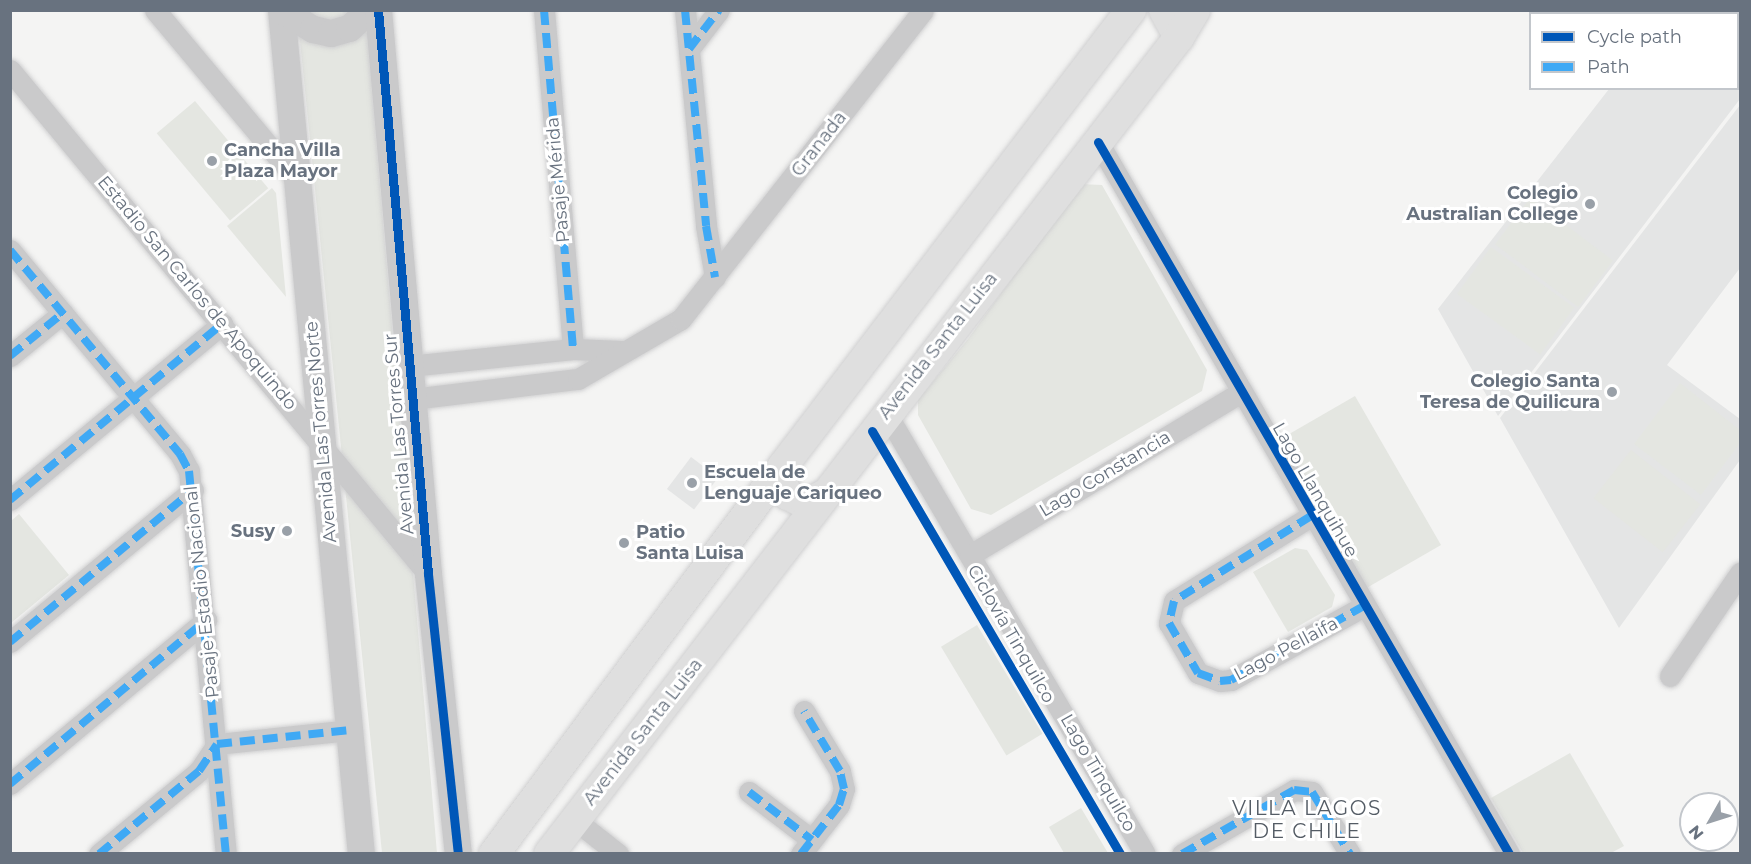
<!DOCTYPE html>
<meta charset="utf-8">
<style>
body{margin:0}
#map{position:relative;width:1751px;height:864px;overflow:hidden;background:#f4f4f3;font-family:Montserrat,sans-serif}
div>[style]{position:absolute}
.built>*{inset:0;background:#e4e5e5;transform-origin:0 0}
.green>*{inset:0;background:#e4e6e1;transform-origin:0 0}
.roads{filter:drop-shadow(0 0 2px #d0d0d1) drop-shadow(0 0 2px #d0d0d1)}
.minor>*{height:21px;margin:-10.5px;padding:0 10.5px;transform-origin:10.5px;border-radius:10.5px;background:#cacacb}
.tertiary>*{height:27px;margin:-13.5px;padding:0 13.5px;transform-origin:13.5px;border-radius:13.5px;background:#cacacb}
.secondary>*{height:30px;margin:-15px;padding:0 15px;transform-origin:15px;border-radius:15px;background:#dfdfdf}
.quiet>*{height:8px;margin-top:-4px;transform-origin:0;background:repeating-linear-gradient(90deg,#3fa9f5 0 15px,transparent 0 23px)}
.cycleway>*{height:9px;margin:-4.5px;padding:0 4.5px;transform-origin:4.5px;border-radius:4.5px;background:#0057b8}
.dots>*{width:16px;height:16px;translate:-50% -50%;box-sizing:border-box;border:3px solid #fff;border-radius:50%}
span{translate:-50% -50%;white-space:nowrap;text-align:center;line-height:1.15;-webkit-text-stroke:6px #fff;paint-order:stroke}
.street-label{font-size:18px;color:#68727f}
.poi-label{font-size:18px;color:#68727f;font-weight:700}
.left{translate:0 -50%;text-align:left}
.right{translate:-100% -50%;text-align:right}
.neighbourhood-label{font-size:20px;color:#545c65;letter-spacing:1.5px}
.frame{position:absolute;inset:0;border:12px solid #68727f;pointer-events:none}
.legend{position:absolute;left:1529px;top:12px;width:210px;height:78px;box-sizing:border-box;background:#fff;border:2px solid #c3c7cc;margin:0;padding:8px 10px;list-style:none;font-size:18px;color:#68727f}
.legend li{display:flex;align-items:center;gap:12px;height:30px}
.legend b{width:30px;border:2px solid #c3c7cc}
.north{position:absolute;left:1679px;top:792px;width:60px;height:60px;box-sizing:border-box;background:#fff;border:2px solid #c3c7cc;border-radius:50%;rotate:231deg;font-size:16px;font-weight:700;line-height:24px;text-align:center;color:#68727f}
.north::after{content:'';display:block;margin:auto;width:21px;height:27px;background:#99a0a8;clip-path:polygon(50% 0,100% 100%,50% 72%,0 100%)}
</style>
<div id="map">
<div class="built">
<div style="clip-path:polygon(1669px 10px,1740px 11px,1740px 99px,1498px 416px,1438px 309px,1609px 89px,1738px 88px,1738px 14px,1667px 13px)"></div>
<div style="clip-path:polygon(1740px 105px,1740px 268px,1667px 365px,1740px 419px,1740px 460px,1619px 628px,1500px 418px)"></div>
<div style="left:691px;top:457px;width:34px;height:40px;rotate:37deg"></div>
</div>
<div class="green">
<div style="clip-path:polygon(297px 11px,365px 11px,437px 853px,382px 853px)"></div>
<div style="left:195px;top:101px;width:114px;height:50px;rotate:50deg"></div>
<div style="clip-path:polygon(1080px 184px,1102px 185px,1207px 370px,1202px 391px,991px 515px,971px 509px,918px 415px,918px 400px,968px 339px)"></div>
<div style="clip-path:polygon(272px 188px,276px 193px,286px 297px,227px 226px)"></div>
<div style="left:1530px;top:198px;width:104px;height:58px;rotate:37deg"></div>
<div style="left:1491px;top:247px;width:103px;height:58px;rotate:36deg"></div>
<div style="clip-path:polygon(1680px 383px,1740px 430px,1740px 443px,1701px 495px,1634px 444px)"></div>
<div style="left:1355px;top:396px;width:172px;height:89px;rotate:60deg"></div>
<div style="left:1631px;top:450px;width:88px;height:61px;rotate:38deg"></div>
<div style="clip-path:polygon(19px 514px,69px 575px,11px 623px,11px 521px)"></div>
<div style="clip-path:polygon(1295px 548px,1307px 550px,1335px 595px,1332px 607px,1288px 632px,1253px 572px)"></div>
<div style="left:977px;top:625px;width:127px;height:42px;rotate:59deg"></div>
<div style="clip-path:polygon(1570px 753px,1624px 846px,1611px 853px,1523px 853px,1491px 798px)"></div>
<div style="clip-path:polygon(1081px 808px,1108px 853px,1064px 853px,1049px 827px)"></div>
</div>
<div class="roads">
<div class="minor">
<div style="left:155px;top:10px;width:222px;rotate:50.1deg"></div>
<div style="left:544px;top:10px;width:340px;rotate:85.1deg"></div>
<div style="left:685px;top:10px;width:217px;rotate:84.4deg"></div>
<div style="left:706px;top:226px;width:52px;rotate:80deg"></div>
<div style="left:689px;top:49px;width:49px;rotate:-52.4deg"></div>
<div style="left:10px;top:70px;width:655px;rotate:50.33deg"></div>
<div style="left:1098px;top:142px;width:822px;rotate:60deg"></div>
<div style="left:10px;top:250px;width:266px;rotate:50.2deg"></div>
<div style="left:180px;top:454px;width:19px;rotate:62deg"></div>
<div style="left:189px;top:471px;width:385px;rotate:84.5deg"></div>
<div style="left:10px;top:356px;width:68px;rotate:-39.1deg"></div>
<div style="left:409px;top:366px;width:165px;rotate:-5.9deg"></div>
<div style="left:573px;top:349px;width:49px;rotate:2.3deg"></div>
<div style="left:412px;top:399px;width:167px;rotate:-6.9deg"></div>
<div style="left:578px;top:379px;width:119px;rotate:-30.2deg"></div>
<div style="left:681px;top:319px;width:392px;rotate:-51.9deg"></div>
<div style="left:886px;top:413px;width:511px;rotate:59.57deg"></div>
<div style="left:10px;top:500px;width:276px;rotate:-39.7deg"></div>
<div style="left:1311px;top:516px;width:161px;rotate:148.2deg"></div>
<div style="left:1174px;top:601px;width:23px;rotate:103deg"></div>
<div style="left:1169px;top:623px;width:58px;rotate:59.9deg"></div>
<div style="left:1198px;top:673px;width:23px;rotate:20deg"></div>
<div style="left:1220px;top:681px;width:11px;rotate:-5deg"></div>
<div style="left:1231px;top:680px;width:152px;rotate:-29.1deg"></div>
<div style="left:970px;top:555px;width:315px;rotate:-31deg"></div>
<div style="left:10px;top:642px;width:238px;rotate:-39.7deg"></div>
<div style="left:1670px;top:676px;width:125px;rotate:-55.8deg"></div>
<div style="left:10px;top:784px;width:256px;rotate:-39.9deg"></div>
<div style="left:749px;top:792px;width:79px;rotate:37.3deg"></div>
<div style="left:575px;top:820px;width:55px;rotate:38.3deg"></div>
<div style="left:99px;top:854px;width:130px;rotate:-39.7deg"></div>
<div style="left:199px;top:771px;width:32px;rotate:-56deg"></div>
<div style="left:217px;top:744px;width:134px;rotate:-6deg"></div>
<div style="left:801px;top:854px;width:62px;rotate:-52.2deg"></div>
<div style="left:839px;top:805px;width:17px;rotate:-73deg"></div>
<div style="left:844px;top:789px;width:18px;rotate:-103deg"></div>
<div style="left:840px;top:771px;width:70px;rotate:-121deg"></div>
<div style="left:1182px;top:854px;width:129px;rotate:-29.7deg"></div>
<div style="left:1294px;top:790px;width:18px;rotate:6deg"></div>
<div style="left:1312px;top:792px;width:73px;rotate:58.5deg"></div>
</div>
<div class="tertiary">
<div style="left:281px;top:10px;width:848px;rotate:84.59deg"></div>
<div style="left:282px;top:10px;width:36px;rotate:32deg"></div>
<div style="left:313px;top:29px;width:18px;rotate:13deg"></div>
<div style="left:331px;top:33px;width:19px;rotate:-16deg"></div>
<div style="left:349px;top:28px;width:27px;rotate:-42deg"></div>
<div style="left:378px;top:10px;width:566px;rotate:84.93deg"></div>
<div style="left:428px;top:574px;width:282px;rotate:83.9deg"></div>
</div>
<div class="secondary">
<div style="left:1164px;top:10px;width:31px;rotate:61deg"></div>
<div style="left:783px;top:466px;width:18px;rotate:93deg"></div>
<div style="left:782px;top:484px;width:13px;rotate:61deg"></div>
<div style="left:788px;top:495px;width:20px;rotate:27deg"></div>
<div style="left:806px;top:504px;width:20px;rotate:-27deg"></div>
<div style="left:494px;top:854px;width:484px;rotate:-53.3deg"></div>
<div style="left:783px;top:466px;width:574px;rotate:-52.65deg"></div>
<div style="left:549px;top:854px;width:1032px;rotate:-52.36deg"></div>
<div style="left:1179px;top:37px;width:31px;rotate:-59deg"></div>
</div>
</div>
<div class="quiet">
<div style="left:544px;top:10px;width:340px;rotate:85.1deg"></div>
<div style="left:685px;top:10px;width:217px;rotate:84.4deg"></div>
<div style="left:706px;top:226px;width:52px;rotate:80deg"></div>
<div style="left:689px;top:49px;width:49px;rotate:-52.4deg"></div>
<div style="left:10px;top:250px;width:266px;rotate:50.2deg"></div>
<div style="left:180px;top:454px;width:19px;rotate:62deg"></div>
<div style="left:189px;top:471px;width:385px;rotate:84.5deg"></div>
<div style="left:10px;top:356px;width:68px;rotate:-39.1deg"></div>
<div style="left:10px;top:500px;width:276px;rotate:-39.7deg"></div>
<div style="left:1311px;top:516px;width:161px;rotate:148.2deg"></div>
<div style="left:1174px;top:601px;width:23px;rotate:103deg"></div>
<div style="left:1169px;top:623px;width:58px;rotate:59.9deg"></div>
<div style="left:1198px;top:673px;width:23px;rotate:20deg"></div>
<div style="left:1220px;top:681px;width:11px;rotate:-5deg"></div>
<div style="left:1231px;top:680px;width:152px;rotate:-29.1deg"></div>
<div style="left:10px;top:642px;width:238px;rotate:-39.7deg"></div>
<div style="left:10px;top:784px;width:256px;rotate:-39.9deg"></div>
<div style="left:749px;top:792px;width:79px;rotate:37.3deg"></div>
<div style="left:99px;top:854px;width:130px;rotate:-39.7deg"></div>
<div style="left:199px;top:771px;width:32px;rotate:-56deg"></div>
<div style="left:217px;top:744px;width:134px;rotate:-6deg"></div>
<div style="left:801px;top:854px;width:62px;rotate:-52.2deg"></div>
<div style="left:839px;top:805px;width:17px;rotate:-73deg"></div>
<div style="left:844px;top:789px;width:18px;rotate:-103deg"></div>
<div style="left:840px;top:771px;width:70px;rotate:-121deg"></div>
<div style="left:1182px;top:854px;width:129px;rotate:-29.7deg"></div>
<div style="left:1294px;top:790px;width:18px;rotate:6deg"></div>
<div style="left:1312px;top:792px;width:73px;rotate:58.5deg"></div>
</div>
<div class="cycleway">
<div style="left:378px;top:10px;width:566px;rotate:84.93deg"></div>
<div style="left:428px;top:574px;width:282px;rotate:83.9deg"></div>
<div style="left:1098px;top:142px;width:822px;rotate:60deg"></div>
<div style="left:872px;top:431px;width:490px;rotate:59.6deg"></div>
</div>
<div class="dots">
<div style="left:212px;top:161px;background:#99a0a8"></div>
<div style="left:1590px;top:204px;background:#99a0a8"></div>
<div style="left:1612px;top:392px;background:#99a0a8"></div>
<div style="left:692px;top:483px;background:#99a0a8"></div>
<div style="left:287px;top:531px;background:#99a0a8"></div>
<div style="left:624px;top:543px;background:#99a0a8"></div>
</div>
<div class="street-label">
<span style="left:819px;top:144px;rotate:-52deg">Granada</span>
<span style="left:558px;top:180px;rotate:-95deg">Pasaje Mérida</span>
<span style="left:197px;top:293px;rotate:50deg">Estadio San Carlos de Apoquindo</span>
<span style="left:938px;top:346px;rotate:-52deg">Avenida Santa Luisa</span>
<span style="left:321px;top:432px;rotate:-95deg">Avenida Las Torres Norte</span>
<span style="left:399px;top:434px;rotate:-95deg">Avenida Las Torres Sur</span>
<span style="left:1105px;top:474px;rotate:-31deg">Lago Constancia</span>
<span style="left:1315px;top:490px;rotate:60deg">Lago Llanquihue</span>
<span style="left:202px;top:592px;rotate:-96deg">Pasaje Estadio Nacional</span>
<span style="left:1011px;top:634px;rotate:60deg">Ciclovía Tinquilco</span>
<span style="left:1286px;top:649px;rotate:-28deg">Lago Pellaifa</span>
<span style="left:643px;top:732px;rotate:-52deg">Avenida Santa Luisa</span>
<span style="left:1098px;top:773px;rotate:60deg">Lago Tinquilco</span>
</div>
<div class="poi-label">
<span class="left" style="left:224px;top:161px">Cancha Villa<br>Plaza Mayor</span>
<span class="right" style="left:1578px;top:204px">Colegio<br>Australian College</span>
<span class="right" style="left:1600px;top:392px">Colegio Santa<br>Teresa de Quilicura</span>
<span class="left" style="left:704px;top:483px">Escuela de<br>Lenguaje Cariqueo</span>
<span class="right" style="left:275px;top:531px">Susy</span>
<span class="left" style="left:636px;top:543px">Patio<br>Santa Luisa</span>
</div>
<div class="neighbourhood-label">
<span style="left:1307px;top:820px">VILLA LAGOS<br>DE CHILE</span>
</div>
<div class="frame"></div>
<ul class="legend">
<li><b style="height:8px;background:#0057b8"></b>Cycle path</li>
<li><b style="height:8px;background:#3fa9f5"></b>Path</li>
</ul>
<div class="north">N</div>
</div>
